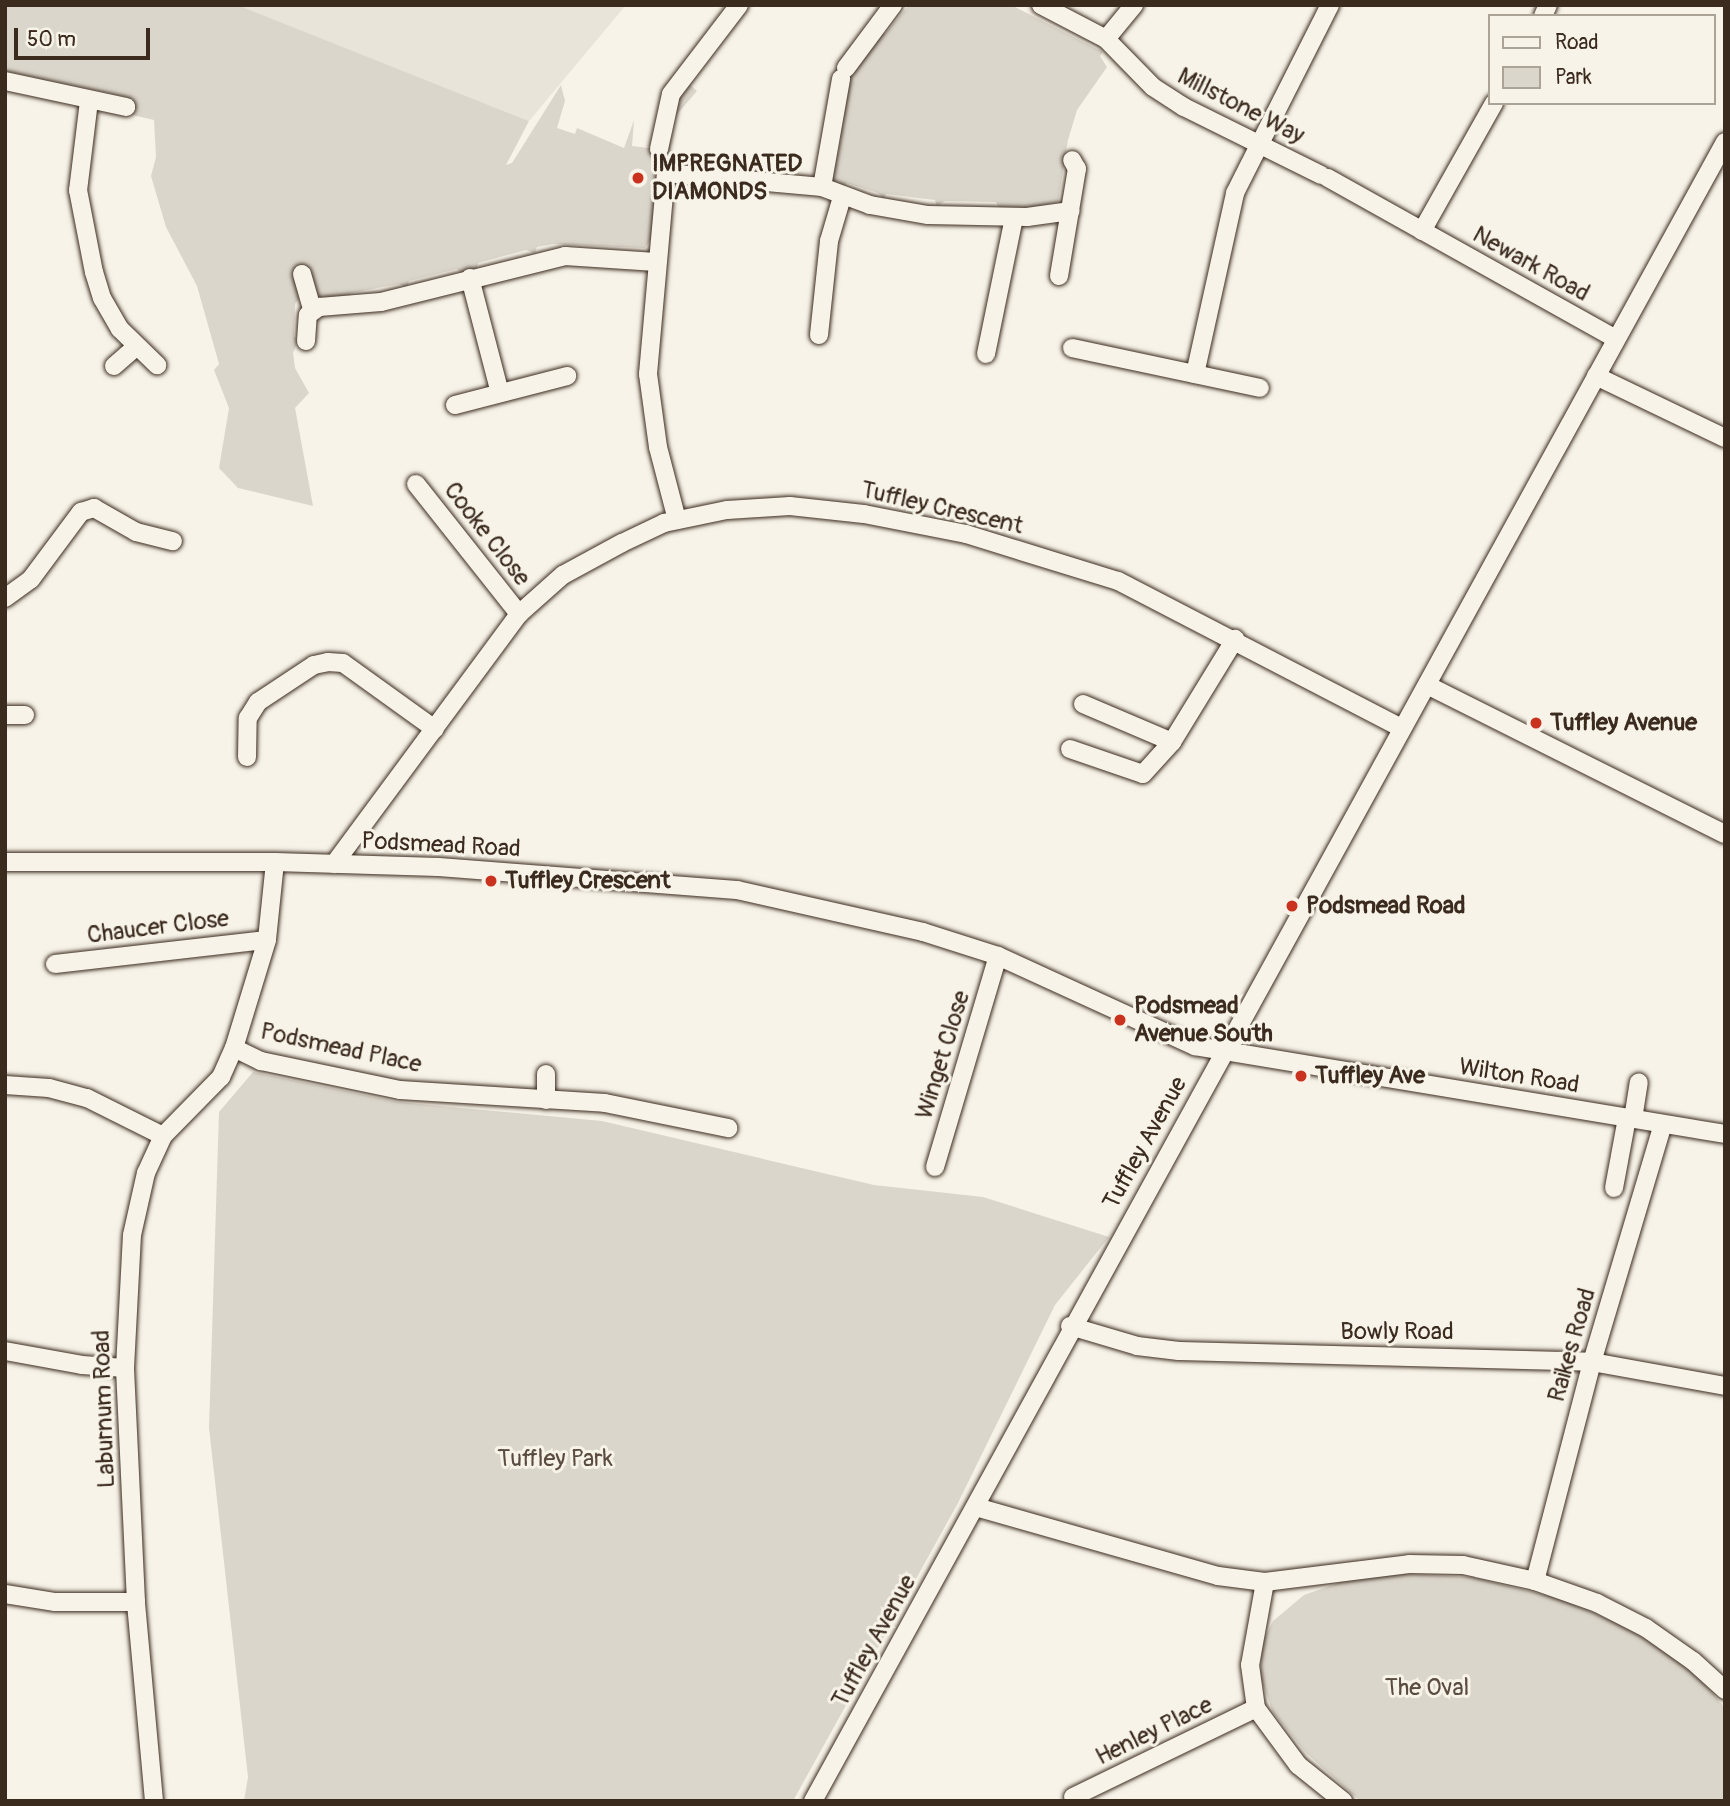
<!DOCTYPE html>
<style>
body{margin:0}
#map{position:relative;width:1730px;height:1806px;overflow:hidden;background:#f7f3e8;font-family:Pangolin,sans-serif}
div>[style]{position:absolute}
.built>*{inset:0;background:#e9e4d9}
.green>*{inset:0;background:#dbd6cb}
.roads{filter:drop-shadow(0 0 2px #3b2a1e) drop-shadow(0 0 2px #3b2a1e)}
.street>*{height:18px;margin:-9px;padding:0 9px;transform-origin:9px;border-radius:9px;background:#f7f3e8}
.dots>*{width:19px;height:19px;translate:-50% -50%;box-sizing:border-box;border:4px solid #f7f3e8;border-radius:50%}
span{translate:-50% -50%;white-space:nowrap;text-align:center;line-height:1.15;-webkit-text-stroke:6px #f7f3e8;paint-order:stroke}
.street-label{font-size:24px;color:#3b2a1e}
.poi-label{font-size:24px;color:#3b2a1e;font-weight:700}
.left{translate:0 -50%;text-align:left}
.park-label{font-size:24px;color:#5b4c41}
.frame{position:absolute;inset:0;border:7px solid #3b2a1e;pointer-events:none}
.legend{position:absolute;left:1488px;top:14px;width:228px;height:91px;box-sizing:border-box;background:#f7f3e8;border:2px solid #aca397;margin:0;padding:9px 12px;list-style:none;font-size:21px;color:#3b2a1e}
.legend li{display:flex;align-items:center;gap:14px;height:35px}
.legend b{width:35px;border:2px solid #aca397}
.scale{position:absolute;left:14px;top:28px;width:136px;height:32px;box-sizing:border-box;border:4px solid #3b2a1e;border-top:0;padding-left:9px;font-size:21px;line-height:24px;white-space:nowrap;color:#3b2a1e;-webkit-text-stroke:5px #f7f3e8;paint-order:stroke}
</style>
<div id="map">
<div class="built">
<div style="clip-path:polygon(236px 5px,626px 5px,529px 121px)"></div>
</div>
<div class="green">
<div style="clip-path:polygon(5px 5px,237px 5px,529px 121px,506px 165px,512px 163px,561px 85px,565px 101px,557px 128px,575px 134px,577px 128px,624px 148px,634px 120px,632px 146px,665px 150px,669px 117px,687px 82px,697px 91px,673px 119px,670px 150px,689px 155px,660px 153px,659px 158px,750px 168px,750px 174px,659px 164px,651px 239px,645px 248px,553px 244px,537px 247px,535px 253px,526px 250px,478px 263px,477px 268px,461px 273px,457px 269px,409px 281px,407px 288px,399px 284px,351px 293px,350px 298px,323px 299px,295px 272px,299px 298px,295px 304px,294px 336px,298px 341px,293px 353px,295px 368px,309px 393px,295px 408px,313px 506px,238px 488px,219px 468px,229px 408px,214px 370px,219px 364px,197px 286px,166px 227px,151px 176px,156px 157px,154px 120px,128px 114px,128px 97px,5px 71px)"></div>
<div style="clip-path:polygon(909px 5px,1011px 5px,1103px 52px,1100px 56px,1107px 67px,1077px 110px,1068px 140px,1058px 202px,1022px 209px,999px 208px,996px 202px,945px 201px,937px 206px,935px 200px,886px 194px,884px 199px,878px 193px,847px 183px,843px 188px,828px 174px,836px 164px,841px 138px,836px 132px,848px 78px,879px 33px,885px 34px)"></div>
<div style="clip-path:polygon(253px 1072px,398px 1102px,602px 1121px,874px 1185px,983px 1197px,1109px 1237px,1055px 1305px,958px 1503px,793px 1801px,244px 1801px,248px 1777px,209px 1428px,219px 1112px)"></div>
<div style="clip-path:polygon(1405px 1574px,1471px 1577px,1561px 1599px,1624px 1626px,1675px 1658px,1697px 1675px,1725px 1708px,1725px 1801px,1358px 1799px,1306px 1753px,1273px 1712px,1261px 1679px,1261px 1646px,1273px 1621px,1304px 1595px,1347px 1580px)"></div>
</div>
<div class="roads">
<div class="street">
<div style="left:1041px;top:5px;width:73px;rotate:27.6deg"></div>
<div style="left:1106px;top:39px;width:67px;rotate:45.6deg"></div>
<div style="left:1153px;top:87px;width:37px;rotate:33deg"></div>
<div style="left:1184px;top:107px;width:153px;rotate:26.4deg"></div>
<div style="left:1543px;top:16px;width:12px;rotate:-66deg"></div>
<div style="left:1106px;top:39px;width:44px;rotate:-50.5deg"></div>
<div style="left:846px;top:68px;width:79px;rotate:-53.3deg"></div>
<div style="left:5px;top:81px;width:124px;rotate:12.1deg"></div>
<div style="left:89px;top:101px;width:90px;rotate:97deg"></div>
<div style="left:78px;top:190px;width:84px;rotate:79deg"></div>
<div style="left:94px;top:272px;width:27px;rotate:73deg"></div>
<div style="left:102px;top:298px;width:36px;rotate:60deg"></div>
<div style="left:120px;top:329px;width:52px;rotate:44.2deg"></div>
<div style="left:659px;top:149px;width:56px;rotate:-77.7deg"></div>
<div style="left:671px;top:94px;width:112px;rotate:-52.6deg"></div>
<div style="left:1328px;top:178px;width:330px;rotate:29.2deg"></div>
<div style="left:822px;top:187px;width:110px;rotate:-80deg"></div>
<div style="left:1422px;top:231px;width:147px;rotate:-60.6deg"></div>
<div style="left:302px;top:274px;width:36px;rotate:74deg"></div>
<div style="left:1059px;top:276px;width:109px;rotate:-80.5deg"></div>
<div style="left:1077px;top:169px;width:10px;rotate:-119deg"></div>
<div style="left:470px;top:278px;width:119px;rotate:75.4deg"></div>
<div style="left:819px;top:335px;width:95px;rotate:-83.9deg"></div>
<div style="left:829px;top:241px;width:46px;rotate:-73.5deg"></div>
<div style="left:306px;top:341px;width:26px;rotate:-86deg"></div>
<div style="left:308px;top:315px;width:14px;rotate:-36deg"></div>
<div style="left:319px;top:307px;width:62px;rotate:-4.6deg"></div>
<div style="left:381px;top:302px;width:190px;rotate:-14deg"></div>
<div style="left:565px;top:256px;width:91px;rotate:3.8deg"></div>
<div style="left:1072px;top:348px;width:192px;rotate:12deg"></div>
<div style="left:986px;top:354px;width:139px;rotate:-78.4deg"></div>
<div style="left:114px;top:366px;width:30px;rotate:-41deg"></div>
<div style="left:1195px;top:374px;width:185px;rotate:-77.5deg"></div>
<div style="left:1235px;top:193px;width:211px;rotate:-63.2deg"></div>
<div style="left:1596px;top:376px;width:143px;rotate:25.7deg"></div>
<div style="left:455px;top:405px;width:116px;rotate:-14.5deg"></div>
<div style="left:416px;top:484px;width:166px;rotate:51.6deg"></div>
<div style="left:677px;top:520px;width:75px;rotate:-104.6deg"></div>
<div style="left:658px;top:447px;width:74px;rotate:-97.8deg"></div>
<div style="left:648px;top:374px;width:202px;rotate:-84.9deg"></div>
<div style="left:666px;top:173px;width:157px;rotate:5.1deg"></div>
<div style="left:822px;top:187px;width:51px;rotate:20.6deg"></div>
<div style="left:870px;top:205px;width:59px;rotate:9.8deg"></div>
<div style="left:928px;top:215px;width:99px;rotate:1.2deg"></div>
<div style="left:1027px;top:217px;width:44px;rotate:-7.8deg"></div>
<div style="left:5px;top:598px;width:32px;rotate:-36deg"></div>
<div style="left:31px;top:579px;width:84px;rotate:-53.3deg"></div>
<div style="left:81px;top:512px;width:14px;rotate:-17deg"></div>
<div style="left:94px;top:508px;width:48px;rotate:29.7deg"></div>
<div style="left:136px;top:532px;width:38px;rotate:14deg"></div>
<div style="left:1427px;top:685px;width:333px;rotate:26.6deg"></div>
<div style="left:1083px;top:704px;width:97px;rotate:23.1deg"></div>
<div style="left:5px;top:715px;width:20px"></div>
<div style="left:1070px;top:749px;width:77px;rotate:18.9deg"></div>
<div style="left:1143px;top:774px;width:43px;rotate:-47.8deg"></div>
<div style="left:1172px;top:742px;width:121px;rotate:-58.5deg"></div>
<div style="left:247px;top:757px;width:39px;rotate:-89deg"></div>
<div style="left:248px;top:718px;width:19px;rotate:-58deg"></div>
<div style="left:258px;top:702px;width:67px;rotate:-33.5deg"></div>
<div style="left:314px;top:665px;width:14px;rotate:-12deg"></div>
<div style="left:328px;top:662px;width:15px;rotate:4deg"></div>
<div style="left:343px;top:663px;width:113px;rotate:35.7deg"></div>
<div style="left:5px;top:862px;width:270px"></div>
<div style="left:275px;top:862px;width:163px;rotate:1.8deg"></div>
<div style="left:438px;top:867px;width:300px;rotate:4.4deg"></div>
<div style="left:737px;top:890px;width:191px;rotate:12.7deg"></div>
<div style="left:923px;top:932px;width:79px;rotate:17.7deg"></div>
<div style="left:998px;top:956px;width:217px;rotate:24.6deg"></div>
<div style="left:1195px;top:1046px;width:537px;rotate:9.43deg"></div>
<div style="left:275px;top:862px;width:78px;rotate:95.9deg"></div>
<div style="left:267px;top:940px;width:113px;rotate:107deg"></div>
<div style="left:234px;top:1048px;width:30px;rotate:26deg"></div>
<div style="left:261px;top:1061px;width:142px;rotate:11.8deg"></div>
<div style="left:400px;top:1090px;width:205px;rotate:3.6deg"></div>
<div style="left:605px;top:1103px;width:126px;rotate:11.5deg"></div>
<div style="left:334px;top:864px;width:311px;rotate:-53.5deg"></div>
<div style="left:519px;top:614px;width:59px;rotate:-41.6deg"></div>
<div style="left:563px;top:575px;width:67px;rotate:-28.5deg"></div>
<div style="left:622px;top:543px;width:47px;rotate:-25.5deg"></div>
<div style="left:664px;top:523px;width:64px;rotate:-11.7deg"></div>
<div style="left:727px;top:510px;width:63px;rotate:-3.6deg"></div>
<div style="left:790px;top:506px;width:74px;rotate:6.2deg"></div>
<div style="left:864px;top:514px;width:104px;rotate:11.1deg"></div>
<div style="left:966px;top:534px;width:159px;rotate:17.2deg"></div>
<div style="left:1118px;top:581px;width:320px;rotate:27.4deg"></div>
<div style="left:55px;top:964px;width:213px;rotate:-6.5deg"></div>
<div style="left:5px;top:1085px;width:44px;rotate:3.9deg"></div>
<div style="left:49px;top:1088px;width:39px;rotate:15deg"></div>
<div style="left:87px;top:1098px;width:85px;rotate:26.6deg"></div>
<div style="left:546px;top:1100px;width:26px;rotate:-90deg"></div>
<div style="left:1633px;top:1119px;width:37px;rotate:-81deg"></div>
<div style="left:935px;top:1167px;width:220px;rotate:-73.4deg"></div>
<div style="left:1614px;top:1188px;width:71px;rotate:-79.5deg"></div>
<div style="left:1070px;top:1326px;width:70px;rotate:16.6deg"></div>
<div style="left:1137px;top:1346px;width:42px;rotate:6.8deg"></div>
<div style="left:1179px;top:1351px;width:413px;rotate:1.5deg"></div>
<div style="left:1592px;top:1362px;width:135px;rotate:10.2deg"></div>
<div style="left:5px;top:1351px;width:78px;rotate:10.3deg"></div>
<div style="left:82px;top:1365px;width:43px;rotate:4deg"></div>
<div style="left:976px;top:1507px;width:252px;rotate:15.9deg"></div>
<div style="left:1218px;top:1576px;width:47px;rotate:7.3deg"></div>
<div style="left:1265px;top:1582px;width:145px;rotate:-7.1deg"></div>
<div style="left:1409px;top:1564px;width:54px;rotate:1.1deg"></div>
<div style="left:1463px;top:1565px;width:74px;rotate:12.5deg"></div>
<div style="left:1535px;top:1581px;width:66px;rotate:19.5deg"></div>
<div style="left:1597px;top:1603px;width:55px;rotate:27deg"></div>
<div style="left:1646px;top:1628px;width:57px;rotate:35.1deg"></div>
<div style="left:1693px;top:1661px;width:43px;rotate:42.2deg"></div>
<div style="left:1535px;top:1581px;width:226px;rotate:-75.4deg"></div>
<div style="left:1592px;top:1362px;width:248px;rotate:-73.4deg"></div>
<div style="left:1265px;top:1582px;width:84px;rotate:100.2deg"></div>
<div style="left:1250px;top:1665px;width:43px;rotate:82.1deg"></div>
<div style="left:1256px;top:1708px;width:71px;rotate:53.6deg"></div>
<div style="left:1298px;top:1765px;width:58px;rotate:38.7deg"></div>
<div style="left:5px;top:1594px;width:51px;rotate:9.1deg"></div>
<div style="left:55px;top:1602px;width:81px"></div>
<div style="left:1073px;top:1797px;width:203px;rotate:-25.9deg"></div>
<div style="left:154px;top:1801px;width:200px;rotate:-95.2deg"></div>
<div style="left:136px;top:1602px;width:234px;rotate:-92.7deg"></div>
<div style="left:125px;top:1368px;width:133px;rotate:-87deg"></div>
<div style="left:132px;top:1235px;width:64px;rotate:-77.3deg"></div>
<div style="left:146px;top:1173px;width:41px;rotate:-65.3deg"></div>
<div style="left:163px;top:1136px;width:83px;rotate:-45.5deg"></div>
<div style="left:221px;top:1077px;width:32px;rotate:-66deg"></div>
<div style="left:813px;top:1801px;width:1893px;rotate:-61.2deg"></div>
</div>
</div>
<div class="dots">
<div style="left:638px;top:178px;background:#c8321e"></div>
<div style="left:1536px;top:723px;background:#c8321e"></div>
<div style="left:491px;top:881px;background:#c8321e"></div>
<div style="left:1292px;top:906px;background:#c8321e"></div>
<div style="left:1120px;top:1020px;background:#c8321e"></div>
<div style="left:1301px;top:1076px;background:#c8321e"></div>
</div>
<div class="street-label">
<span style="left:1241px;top:106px;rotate:27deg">Millstone Way</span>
<span style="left:1531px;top:264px;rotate:29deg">Newark Road</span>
<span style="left:942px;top:508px;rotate:13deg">Tuffley Crescent</span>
<span style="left:487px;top:534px;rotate:52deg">Cooke Close</span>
<span style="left:441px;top:845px;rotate:3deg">Podsmead Road</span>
<span style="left:158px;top:927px;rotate:-7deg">Chaucer Close</span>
<span style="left:341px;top:1048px;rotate:12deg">Podsmead Place</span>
<span style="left:943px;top:1055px;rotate:-73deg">Winget Close</span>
<span style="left:1519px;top:1076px;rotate:9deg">Wilton Road</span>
<span style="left:1145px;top:1143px;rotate:-61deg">Tuffley Avenue</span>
<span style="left:1397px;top:1332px">Bowly Road</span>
<span style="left:1572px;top:1345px;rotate:-74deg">Raikes Road</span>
<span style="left:104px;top:1409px;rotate:-92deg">Laburnum Road</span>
<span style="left:874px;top:1641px;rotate:-61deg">Tuffley Avenue</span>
<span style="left:1154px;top:1731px;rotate:-26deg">Henley Place</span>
</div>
<div class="poi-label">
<span class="left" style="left:652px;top:178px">IMPREGNATED<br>DIAMONDS</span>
<span class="left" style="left:1550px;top:723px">Tuffley Avenue</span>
<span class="left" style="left:505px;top:881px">Tuffley Crescent</span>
<span class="left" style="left:1306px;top:906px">Podsmead Road</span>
<span class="left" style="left:1134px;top:1020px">Podsmead<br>Avenue South</span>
<span class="left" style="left:1315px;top:1076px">Tuffley Ave</span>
</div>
<div class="park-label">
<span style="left:555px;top:1459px">Tuffley Park</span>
<span style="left:1427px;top:1688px">The Oval</span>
</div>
<div class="frame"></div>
<ul class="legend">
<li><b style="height:9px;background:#f7f3e8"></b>Road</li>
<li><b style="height:19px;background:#dbd6cb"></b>Park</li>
</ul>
<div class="scale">50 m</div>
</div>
